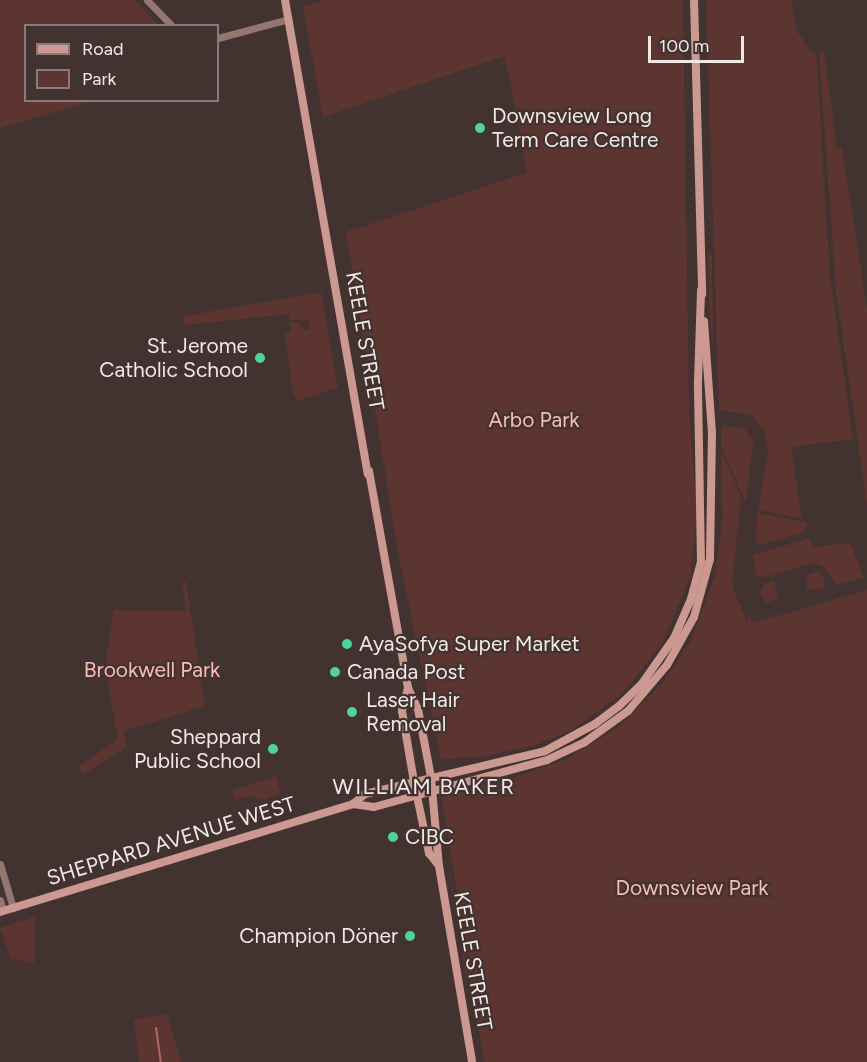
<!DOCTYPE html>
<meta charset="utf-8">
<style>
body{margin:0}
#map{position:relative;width:867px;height:1062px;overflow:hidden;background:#423330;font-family:Figtree,sans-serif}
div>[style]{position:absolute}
.green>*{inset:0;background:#5c3530}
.stream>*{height:2px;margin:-1px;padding:0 1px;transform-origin:1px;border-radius:1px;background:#b16a61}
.tertiary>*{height:7px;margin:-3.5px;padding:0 3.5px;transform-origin:3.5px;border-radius:3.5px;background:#967671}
.secondary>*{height:8px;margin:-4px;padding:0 4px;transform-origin:4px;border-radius:4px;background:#cc9991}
.dots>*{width:16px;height:16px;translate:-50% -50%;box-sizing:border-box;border:3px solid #423330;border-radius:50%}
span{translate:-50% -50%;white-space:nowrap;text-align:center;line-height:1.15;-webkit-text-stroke:4.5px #423330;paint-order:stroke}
.poi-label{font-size:21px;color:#f2e8e6}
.left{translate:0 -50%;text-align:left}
.right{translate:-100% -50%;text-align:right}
.street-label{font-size:21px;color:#f2e8e6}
.park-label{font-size:21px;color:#fbbcb3}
.neighbourhood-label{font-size:22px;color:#f2e8e6;letter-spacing:1.5px}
.legend{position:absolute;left:24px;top:24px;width:195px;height:78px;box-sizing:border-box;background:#423330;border:2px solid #887b79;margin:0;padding:8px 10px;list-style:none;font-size:18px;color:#f2e8e6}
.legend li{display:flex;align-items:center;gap:12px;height:30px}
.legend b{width:30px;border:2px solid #887b79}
.scale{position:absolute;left:648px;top:36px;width:96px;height:27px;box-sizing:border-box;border:3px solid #f2e8e6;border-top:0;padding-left:8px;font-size:18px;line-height:21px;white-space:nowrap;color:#f2e8e6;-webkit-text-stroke:4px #423330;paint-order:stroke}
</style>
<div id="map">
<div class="green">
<div style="clip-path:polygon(0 0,135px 0,158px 25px,26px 26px,26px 100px,93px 101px,0 128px)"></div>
<div style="clip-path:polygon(324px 0,683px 0,689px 408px,697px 518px,690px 578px,662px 644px,622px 694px,570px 731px,533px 746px,481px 757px,441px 759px,400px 563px,346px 232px,527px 172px,505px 56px,323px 117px,303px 7px)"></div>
<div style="clip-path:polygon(706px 0,791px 0,797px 31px,811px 52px,816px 52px,830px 276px,853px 439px,791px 447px,802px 519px,758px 510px,768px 453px,765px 432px,751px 415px,719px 410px)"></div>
<div style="clip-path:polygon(819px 51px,824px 51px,837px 149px,842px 148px,867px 309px,867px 505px,836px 291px)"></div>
<div style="clip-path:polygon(708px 251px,712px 256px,713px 357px,709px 302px)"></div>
<div style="clip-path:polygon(321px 292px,338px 388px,298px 401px,293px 394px,285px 334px,291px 333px,290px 323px,298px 322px,306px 331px,310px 329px,310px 321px,290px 320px,289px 314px,184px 325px,184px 316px)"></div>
<div style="clip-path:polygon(725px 425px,745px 429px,753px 441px,746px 503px,721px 447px,721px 429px)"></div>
<div style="clip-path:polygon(721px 450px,741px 496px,732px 586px,748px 624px,748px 615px,753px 623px,867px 590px,867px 1062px,484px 1062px,442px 799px,448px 792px,512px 778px,567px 759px,618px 727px,662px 684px,691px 640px,715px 576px,722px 522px)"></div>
<div style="clip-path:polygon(757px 513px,807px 522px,806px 527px,803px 532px,765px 544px,756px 543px)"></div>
<div style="clip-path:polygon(810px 538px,812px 547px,850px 543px,864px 578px,836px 585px,825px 567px,814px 563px,766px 577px,756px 576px,753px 555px)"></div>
<div style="clip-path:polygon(816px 572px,823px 576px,825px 588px,807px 590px,806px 576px)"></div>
<div style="clip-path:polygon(773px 580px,779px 598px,766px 603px,760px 593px,764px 584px)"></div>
<div style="clip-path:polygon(182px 582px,186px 582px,205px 706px,124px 731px,127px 747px,83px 774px,78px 767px,118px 739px,105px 666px,114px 610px,186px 611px)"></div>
<div style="clip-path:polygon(276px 777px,281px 793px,263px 800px,250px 796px,235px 800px,232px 790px)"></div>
<div style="clip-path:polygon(441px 824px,469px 979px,466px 980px,450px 875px)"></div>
<div style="clip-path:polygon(35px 917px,34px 963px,11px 959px,0 928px)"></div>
<div style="clip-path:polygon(167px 1014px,181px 1062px,139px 1062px,134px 1020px)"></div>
</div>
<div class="stream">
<div style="left:156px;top:1028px;width:34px;rotate:82deg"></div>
</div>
<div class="tertiary">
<div style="left:147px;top:0;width:36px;rotate:46deg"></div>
<div style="left:218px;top:38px;width:73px;rotate:-15deg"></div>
<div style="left:0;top:864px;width:46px;rotate:73.5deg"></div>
<div style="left:0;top:900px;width:11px;rotate:75deg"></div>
</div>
<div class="secondary">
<div style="left:285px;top:0;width:481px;rotate:80.1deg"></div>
<div style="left:694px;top:0;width:294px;rotate:88.4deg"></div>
<div style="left:369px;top:471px;width:220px;rotate:79.8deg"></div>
<div style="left:408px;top:688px;width:23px;rotate:65deg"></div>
<div style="left:418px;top:709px;width:69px;rotate:79.2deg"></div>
<div style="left:431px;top:777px;width:89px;rotate:84.9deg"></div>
<div style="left:439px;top:866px;width:199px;rotate:80.4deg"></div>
<div style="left:408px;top:688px;width:24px;rotate:105deg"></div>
<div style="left:402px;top:711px;width:72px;rotate:80.4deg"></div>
<div style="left:414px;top:782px;width:73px;rotate:78.1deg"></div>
<div style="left:429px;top:853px;width:16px;rotate:52deg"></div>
<div style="left:353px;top:804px;width:21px;rotate:8deg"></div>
<div style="left:374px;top:807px;width:179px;rotate:-15.2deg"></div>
<div style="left:547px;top:760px;width:42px;rotate:-25.3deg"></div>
<div style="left:585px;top:742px;width:53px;rotate:-35.8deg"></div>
<div style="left:628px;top:711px;width:60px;rotate:-49.7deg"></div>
<div style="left:667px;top:665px;width:55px;rotate:-60.6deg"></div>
<div style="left:694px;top:617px;width:60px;rotate:-74.6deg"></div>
<div style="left:710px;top:559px;width:126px;rotate:-89.1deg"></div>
<div style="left:712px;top:433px;width:112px;rotate:-94.1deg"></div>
<div style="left:0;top:912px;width:369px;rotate:-17deg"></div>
<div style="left:353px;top:804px;width:16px;rotate:-40deg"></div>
<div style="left:365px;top:794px;width:185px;rotate:-13.4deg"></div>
<div style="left:545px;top:751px;width:57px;rotate:-28.4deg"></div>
<div style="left:595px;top:724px;width:30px;rotate:-37deg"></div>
<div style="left:619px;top:706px;width:30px;rotate:-44deg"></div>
<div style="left:641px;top:685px;width:57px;rotate:-54.9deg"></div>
<div style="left:674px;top:638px;width:43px;rotate:-66.4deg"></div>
<div style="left:691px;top:599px;width:38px;rotate:-75deg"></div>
<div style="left:701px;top:562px;width:180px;rotate:-91deg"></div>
<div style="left:698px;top:382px;width:92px;rotate:-88.1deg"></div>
</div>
<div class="dots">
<div style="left:480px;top:128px;background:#4fd399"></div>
<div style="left:260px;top:358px;background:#4fd399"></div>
<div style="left:347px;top:644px;background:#4fd399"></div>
<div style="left:335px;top:672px;background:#4fd399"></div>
<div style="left:352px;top:712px;background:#4fd399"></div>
<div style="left:273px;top:749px;background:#4fd399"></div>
<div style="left:393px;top:837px;background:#4fd399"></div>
<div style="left:410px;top:936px;background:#4fd399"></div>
</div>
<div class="poi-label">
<span class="left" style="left:492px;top:128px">Downsview Long<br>Term Care Centre</span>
<span class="right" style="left:248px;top:358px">St. Jerome<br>Catholic School</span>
<span class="left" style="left:359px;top:644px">AyaSofya Super Market</span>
<span class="left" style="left:347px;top:672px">Canada Post</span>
<span class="left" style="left:366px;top:712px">Laser Hair<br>Removal</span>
<span class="right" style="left:261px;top:749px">Sheppard<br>Public School</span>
<span class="left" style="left:405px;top:837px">CIBC</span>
<span class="right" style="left:398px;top:936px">Champion Döner</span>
</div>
<div class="street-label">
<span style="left:365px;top:341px;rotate:80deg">KEELE STREET</span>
<span style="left:171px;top:841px;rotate:-17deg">SHEPPARD AVENUE WEST</span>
<span style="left:473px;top:961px;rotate:80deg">KEELE STREET</span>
</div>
<div class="park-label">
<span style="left:534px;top:420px">Arbo Park</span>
<span style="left:152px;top:670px">Brookwell Park</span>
<span style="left:692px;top:888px">Downsview Park</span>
</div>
<div class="neighbourhood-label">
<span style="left:424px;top:787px">WILLIAM BAKER</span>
</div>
<ul class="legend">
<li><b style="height:8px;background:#cc9991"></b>Road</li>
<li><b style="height:16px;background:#5c3530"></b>Park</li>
</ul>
<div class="scale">100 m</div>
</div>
